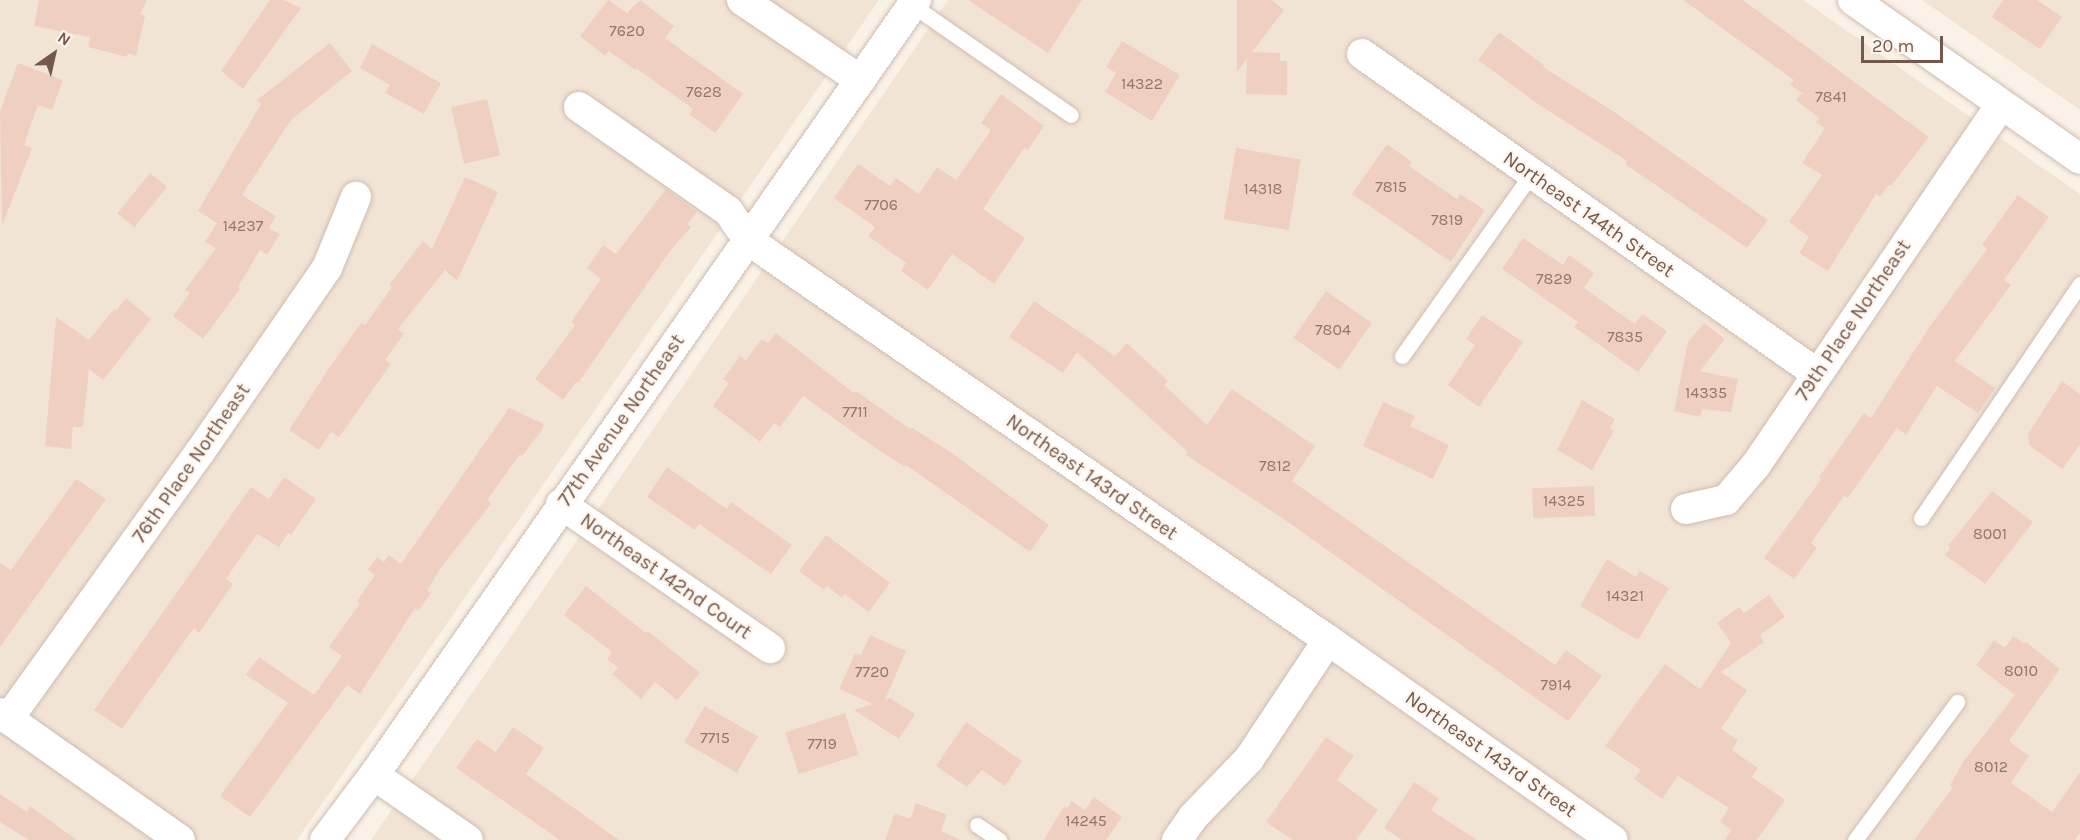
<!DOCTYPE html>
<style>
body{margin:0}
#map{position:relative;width:2080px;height:840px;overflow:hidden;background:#fbf2e7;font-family:Karla,sans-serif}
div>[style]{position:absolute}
.residential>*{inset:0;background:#f2e4d5}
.building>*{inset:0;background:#efd0c0;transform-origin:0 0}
.roads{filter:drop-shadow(0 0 2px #cebcb0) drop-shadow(0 0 2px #cebcb0)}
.service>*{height:15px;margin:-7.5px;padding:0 7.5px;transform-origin:7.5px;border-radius:7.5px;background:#fff}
.minor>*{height:30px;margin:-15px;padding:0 15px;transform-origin:15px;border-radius:15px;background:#fff}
span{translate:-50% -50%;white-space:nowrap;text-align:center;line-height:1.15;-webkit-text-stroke:4.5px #fef6ed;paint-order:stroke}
.number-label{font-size:16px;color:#92766a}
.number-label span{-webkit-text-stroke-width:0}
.street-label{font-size:20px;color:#73584d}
.north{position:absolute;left:24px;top:24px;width:60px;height:60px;-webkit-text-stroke:4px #fef6ed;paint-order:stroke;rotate:34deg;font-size:16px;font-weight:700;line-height:24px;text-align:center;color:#73584d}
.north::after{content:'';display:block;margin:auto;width:21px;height:27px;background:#73584d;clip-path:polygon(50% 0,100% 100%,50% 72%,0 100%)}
.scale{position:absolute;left:1861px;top:36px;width:82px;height:27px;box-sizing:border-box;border:3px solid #73584d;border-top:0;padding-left:8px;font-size:18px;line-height:21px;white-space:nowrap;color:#73584d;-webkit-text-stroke:4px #fef6ed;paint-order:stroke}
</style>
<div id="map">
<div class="residential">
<div style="clip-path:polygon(0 0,879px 0,297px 840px,0 840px)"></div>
<div style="clip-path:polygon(948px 0,1803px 0,2080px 194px,2080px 840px,371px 840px)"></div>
<div style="clip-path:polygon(1922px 0,2080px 0,2080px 110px)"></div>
</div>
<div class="building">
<div style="clip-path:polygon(39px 0,147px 0,140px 14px,145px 16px,136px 56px,128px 53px,127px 57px,88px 47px,90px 37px,34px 26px)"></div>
<div style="clip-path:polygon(270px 0,284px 0,301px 8px,243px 89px,221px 71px)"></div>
<div style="clip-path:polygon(608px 0,627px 13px,640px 0,674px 26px,665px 38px,743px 94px,715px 133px,689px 114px,693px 109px,636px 68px,635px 70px,609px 51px,605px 56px,580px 36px)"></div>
<div style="clip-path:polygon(968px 0,1082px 0,1048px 53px)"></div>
<div style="clip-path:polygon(1237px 0,1272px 0,1284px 10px,1252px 52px,1280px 53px,1280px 61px,1287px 61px,1287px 95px,1246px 94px,1247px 59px,1237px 72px)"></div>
<div style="clip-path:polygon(1683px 0,1743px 0,1929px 137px,1891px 186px,1889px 185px,1880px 197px,1876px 194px,1828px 271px,1799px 253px,1809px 237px,1789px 222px,1822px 175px,1802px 163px,1825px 128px,1816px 122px,1819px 118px,1796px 100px,1802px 93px,1790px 85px,1794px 80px)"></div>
<div style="clip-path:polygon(2003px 0,2037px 0,2062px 17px,2040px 49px,1992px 17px)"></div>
<div style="clip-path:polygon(1499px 32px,1544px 65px,1543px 67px,1616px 113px,1768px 220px,1747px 248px,1625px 164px,1627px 161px,1538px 104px,1478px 60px)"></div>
<div style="clip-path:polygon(1122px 41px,1180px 75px,1152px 121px,1105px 92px,1116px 73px,1106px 67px)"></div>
<div style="clip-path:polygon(330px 43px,352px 71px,291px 120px,242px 195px,276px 216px,269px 228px,280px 234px,267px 255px,260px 250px,238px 287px,240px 289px,203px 339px,173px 316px,190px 293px,185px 290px,216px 248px,205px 242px,217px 223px,198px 211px,261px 104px,257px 100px)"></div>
<div style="clip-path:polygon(372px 44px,441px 83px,424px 114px,385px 93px,390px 85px,360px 68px)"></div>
<div style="clip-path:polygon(18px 63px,63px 80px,52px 110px,38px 105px,24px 145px,32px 148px,2px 226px,0 112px)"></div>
<div style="clip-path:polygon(1001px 94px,1044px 126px,1028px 150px,1024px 148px,983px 209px,1025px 238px,994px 284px,952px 254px,928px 290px,901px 271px,906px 263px,868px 236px,875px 227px,834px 198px,858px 164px,890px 186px,896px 178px,919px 194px,937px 167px,956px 180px,991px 130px,981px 123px)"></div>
<div style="left:487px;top:99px;width:58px;height:37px;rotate:77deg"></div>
<div style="clip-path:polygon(1387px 144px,1412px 162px,1409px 166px,1457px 199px,1460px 194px,1485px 210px,1451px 262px,1352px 194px)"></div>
<div style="left:1236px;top:148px;width:66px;height:72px;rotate:10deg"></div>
<div style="left:150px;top:173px;width:22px;height:52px;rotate:39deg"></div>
<div style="clip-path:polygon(465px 177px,498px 192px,457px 281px,445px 270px,398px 329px,404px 334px,385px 360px,391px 364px,339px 437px,331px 432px,319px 450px,289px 430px,331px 365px,361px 323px,365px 325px,392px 287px,389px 285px,423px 241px,432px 249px)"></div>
<div style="clip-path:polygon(666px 189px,697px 212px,687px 224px,691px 227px,670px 251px,578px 383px,576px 382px,563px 400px,535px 379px,575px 325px,571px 322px,601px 279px,587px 268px,603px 245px,616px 254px)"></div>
<div style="clip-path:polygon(2018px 195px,2049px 217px,2004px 280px,2011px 285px,1955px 361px,1995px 388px,1978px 413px,1937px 386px,1906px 435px,1897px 428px,1848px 498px,1844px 496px,1811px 543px,1817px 548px,1794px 579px,1764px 558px,1821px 479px,1819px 477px,1864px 413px,1871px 418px,1930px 326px,1987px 249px,1982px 245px)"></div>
<div style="clip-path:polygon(1523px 238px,1563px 265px,1569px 255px,1594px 273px,1584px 288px,1635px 324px,1642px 314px,1667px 331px,1638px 372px,1574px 327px,1578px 322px,1502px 269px)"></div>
<div style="left:1326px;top:291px;width:56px;height:57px;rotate:35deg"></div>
<div style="clip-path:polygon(126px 298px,151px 319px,103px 380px,89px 369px,83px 427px,73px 427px,71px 449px,45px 446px,56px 317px,89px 340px,114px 309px,116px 311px)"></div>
<div style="clip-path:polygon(1034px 301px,1115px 356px,1127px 343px,1168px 381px,1164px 385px,1207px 425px,1232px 389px,1315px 446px,1292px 481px,1555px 665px,1566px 650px,1602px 676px,1568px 721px,1288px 522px,1186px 455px,1188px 452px,1077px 352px,1063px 373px,1009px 337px)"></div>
<div style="clip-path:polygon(1482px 315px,1523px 342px,1479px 407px,1448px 385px,1475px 345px,1466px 339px)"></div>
<div style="clip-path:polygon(1704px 323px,1725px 339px,1700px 371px,1738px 379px,1731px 412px,1702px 409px,1700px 417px,1674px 411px,1688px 342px)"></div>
<div style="clip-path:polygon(776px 333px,854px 393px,856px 391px,910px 429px,911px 427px,955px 455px,1049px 525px,1030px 552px,906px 465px,905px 467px,874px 447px,803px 396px,780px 427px,774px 423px,760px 442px,713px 406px,729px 383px,723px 379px,740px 356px,746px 360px,762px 339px,768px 343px)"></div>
<div style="clip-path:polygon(2062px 381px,2080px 394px,2080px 445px,2062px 469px,2029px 445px,2028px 434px)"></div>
<div style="clip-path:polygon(1582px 400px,1615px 419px,1610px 428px,1614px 431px,1592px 470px,1557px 450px)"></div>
<div style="clip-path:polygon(1383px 402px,1415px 416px,1410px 426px,1449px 445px,1433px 479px,1363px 446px)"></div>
<div style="clip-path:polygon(509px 408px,544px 424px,542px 430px,522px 456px,520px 454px,487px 500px,491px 504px,443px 565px,427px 590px,431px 593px,418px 611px,415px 608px,360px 694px,347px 685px,250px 817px,220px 796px,288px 703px,246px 675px,259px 657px,314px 695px,342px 656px,329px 647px,360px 603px,357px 601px,375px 575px,368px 569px,377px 557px,384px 562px,389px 555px,401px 564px)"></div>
<div style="clip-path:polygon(667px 467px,727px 509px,731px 502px,792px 545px,771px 574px,699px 524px,695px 530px,647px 497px)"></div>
<div style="clip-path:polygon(284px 477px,316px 499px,291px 535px,288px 533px,279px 547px,257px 534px,226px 579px,233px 584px,199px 633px,194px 628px,122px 729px,94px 710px,251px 487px,269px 499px)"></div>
<div style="clip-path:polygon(76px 479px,106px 499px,0 647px,0 563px,11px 570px)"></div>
<div style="left:1594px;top:486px;width:30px;height:62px;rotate:88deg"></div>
<div style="clip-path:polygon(1992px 491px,2033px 522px,1985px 584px,1945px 555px,1950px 548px,1948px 546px)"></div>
<div style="clip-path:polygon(826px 535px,890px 583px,869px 612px,845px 594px,842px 598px,827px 586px,824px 590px,799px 571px)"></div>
<div style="clip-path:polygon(1607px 559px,1636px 577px,1640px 571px,1669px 588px,1638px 640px,1580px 606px)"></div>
<div style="clip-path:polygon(586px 586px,646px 633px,648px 631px,700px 673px,677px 700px,655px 682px,641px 699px,612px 674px,618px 667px,607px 660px,612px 652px,564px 615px)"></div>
<div style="clip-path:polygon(1769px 595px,1785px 617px,1760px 635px,1764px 642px,1721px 672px,1747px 690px,1721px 729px,1738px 740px,1732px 750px,1758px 768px,1752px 777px,1785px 800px,1757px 840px,1725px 840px,1731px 830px,1720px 822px,1729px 808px,1678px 776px,1662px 799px,1634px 779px,1641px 770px,1605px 746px,1665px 664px,1700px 689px,1731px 643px,1717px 623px,1739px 607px,1744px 613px)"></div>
<div style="clip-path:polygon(870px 635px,906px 651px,885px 700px,890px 698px,915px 714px,899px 739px,854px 710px,873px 704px,839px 689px,855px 653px,861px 655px)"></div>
<div style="clip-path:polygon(2013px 636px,2025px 644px,2026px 642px,2060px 669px,2009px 741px,2029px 756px,2011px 783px,2052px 812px,2080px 772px,2080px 833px,2075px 840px,1914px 840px,1953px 787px,1950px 785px,1963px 762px,2015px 695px,1976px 665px,1994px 640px,2005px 648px)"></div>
<div style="left:705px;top:706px;width:61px;height:42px;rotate:30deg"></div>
<div style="left:845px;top:713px;width:44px;height:63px;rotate:72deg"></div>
<div style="clip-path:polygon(966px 722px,1022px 761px,1005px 786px,982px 770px,967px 787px,936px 766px)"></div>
<div style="clip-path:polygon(513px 727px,544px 748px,526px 774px,619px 840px,560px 840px,456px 768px,477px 739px,496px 752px)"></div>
<div style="clip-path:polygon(1326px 737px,1354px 756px,1337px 780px,1378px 810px,1356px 840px,1293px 840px,1266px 822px)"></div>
<div style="clip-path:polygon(1414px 782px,1439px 798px,1431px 810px,1477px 840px,1402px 840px,1384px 828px)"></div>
<div style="clip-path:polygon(0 794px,27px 812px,30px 806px,77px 840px,29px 840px,0 822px)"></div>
<div style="clip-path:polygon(1094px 797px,1122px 817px,1106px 840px,1044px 840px,1064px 806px,1067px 808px,1072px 801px,1085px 810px)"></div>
<div style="clip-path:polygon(916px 803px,947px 815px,941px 831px,960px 840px,885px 840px,895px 813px,910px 819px)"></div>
</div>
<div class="roads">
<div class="service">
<div style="left:912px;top:5px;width:193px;rotate:34.7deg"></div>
<div style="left:1402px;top:356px;width:224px;rotate:-54.6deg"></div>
<div style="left:1921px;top:518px;width:283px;rotate:-55.8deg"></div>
<div style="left:977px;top:825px;width:27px;rotate:34deg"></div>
<div style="left:1855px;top:840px;width:172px;rotate:-53.5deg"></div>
</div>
<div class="minor">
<div style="left:742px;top:0;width:143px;rotate:34.1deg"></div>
<div style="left:1853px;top:0;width:277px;rotate:35deg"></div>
<div style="left:1362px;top:54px;width:555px;rotate:35.09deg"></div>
<div style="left:579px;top:107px;width:182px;rotate:34.9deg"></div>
<div style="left:728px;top:211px;width:35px;rotate:55deg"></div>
<div style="left:748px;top:240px;width:705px;rotate:34.59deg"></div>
<div style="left:1328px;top:640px;width:348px;rotate:35.1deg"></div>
<div style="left:561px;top:504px;width:254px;rotate:34.6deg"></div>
<div style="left:1686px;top:509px;width:41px;rotate:-12.7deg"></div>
<div style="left:1726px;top:500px;width:46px;rotate:-49.4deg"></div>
<div style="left:1756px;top:465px;width:436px;rotate:-55.8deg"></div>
<div style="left:0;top:713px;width:220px;rotate:35.2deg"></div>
<div style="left:8px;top:719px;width:329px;rotate:-54.3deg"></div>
<div style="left:200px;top:452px;width:224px;rotate:-55.4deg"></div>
<div style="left:327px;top:268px;width:77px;rotate:-67.8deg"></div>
<div style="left:374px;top:775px;width:114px;rotate:34.7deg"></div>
<div style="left:325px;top:840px;width:81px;rotate:-53deg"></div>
<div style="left:374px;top:775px;width:946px;rotate:-55.03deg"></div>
<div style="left:1177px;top:840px;width:28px;rotate:-55deg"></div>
<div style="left:1193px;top:817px;width:81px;rotate:-46deg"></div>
<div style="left:1249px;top:759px;width:143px;rotate:-56.4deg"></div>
</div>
</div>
<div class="number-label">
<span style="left:627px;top:31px">7620</span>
<span style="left:1142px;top:84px">14322</span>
<span style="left:704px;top:92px">7628</span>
<span style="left:1831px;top:97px">7841</span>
<span style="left:1391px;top:187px">7815</span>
<span style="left:1263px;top:189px">14318</span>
<span style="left:881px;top:205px">7706</span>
<span style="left:1447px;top:220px">7819</span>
<span style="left:243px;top:226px">14237</span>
<span style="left:1554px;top:279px">7829</span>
<span style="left:1333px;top:330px">7804</span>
<span style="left:1625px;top:337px">7835</span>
<span style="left:1706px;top:393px">14335</span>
<span style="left:855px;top:412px">7711</span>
<span style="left:1275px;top:466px">7812</span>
<span style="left:1564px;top:501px">14325</span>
<span style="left:1990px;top:534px">8001</span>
<span style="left:1625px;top:596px">14321</span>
<span style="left:2021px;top:671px">8010</span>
<span style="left:872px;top:672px">7720</span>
<span style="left:1556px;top:685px">7914</span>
<span style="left:715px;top:738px">7715</span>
<span style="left:822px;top:744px">7719</span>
<span style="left:1991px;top:767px">8012</span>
<span style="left:1086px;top:821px">14245</span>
</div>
<div class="street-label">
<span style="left:1589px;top:214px;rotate:35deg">Northeast 144th Street</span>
<span style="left:1853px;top:320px;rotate:-56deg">79th Place Northeast</span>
<span style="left:621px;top:420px;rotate:-55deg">77th Avenue Northeast</span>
<span style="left:191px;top:463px;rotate:-55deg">76th Place Northeast</span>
<span style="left:1092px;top:477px;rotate:35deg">Northeast 143rd Street</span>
<span style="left:666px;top:576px;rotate:35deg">Northeast 142nd Court</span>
<span style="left:1491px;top:754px;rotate:35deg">Northeast 143rd Street</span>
</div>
<div class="north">N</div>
<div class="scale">20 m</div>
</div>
